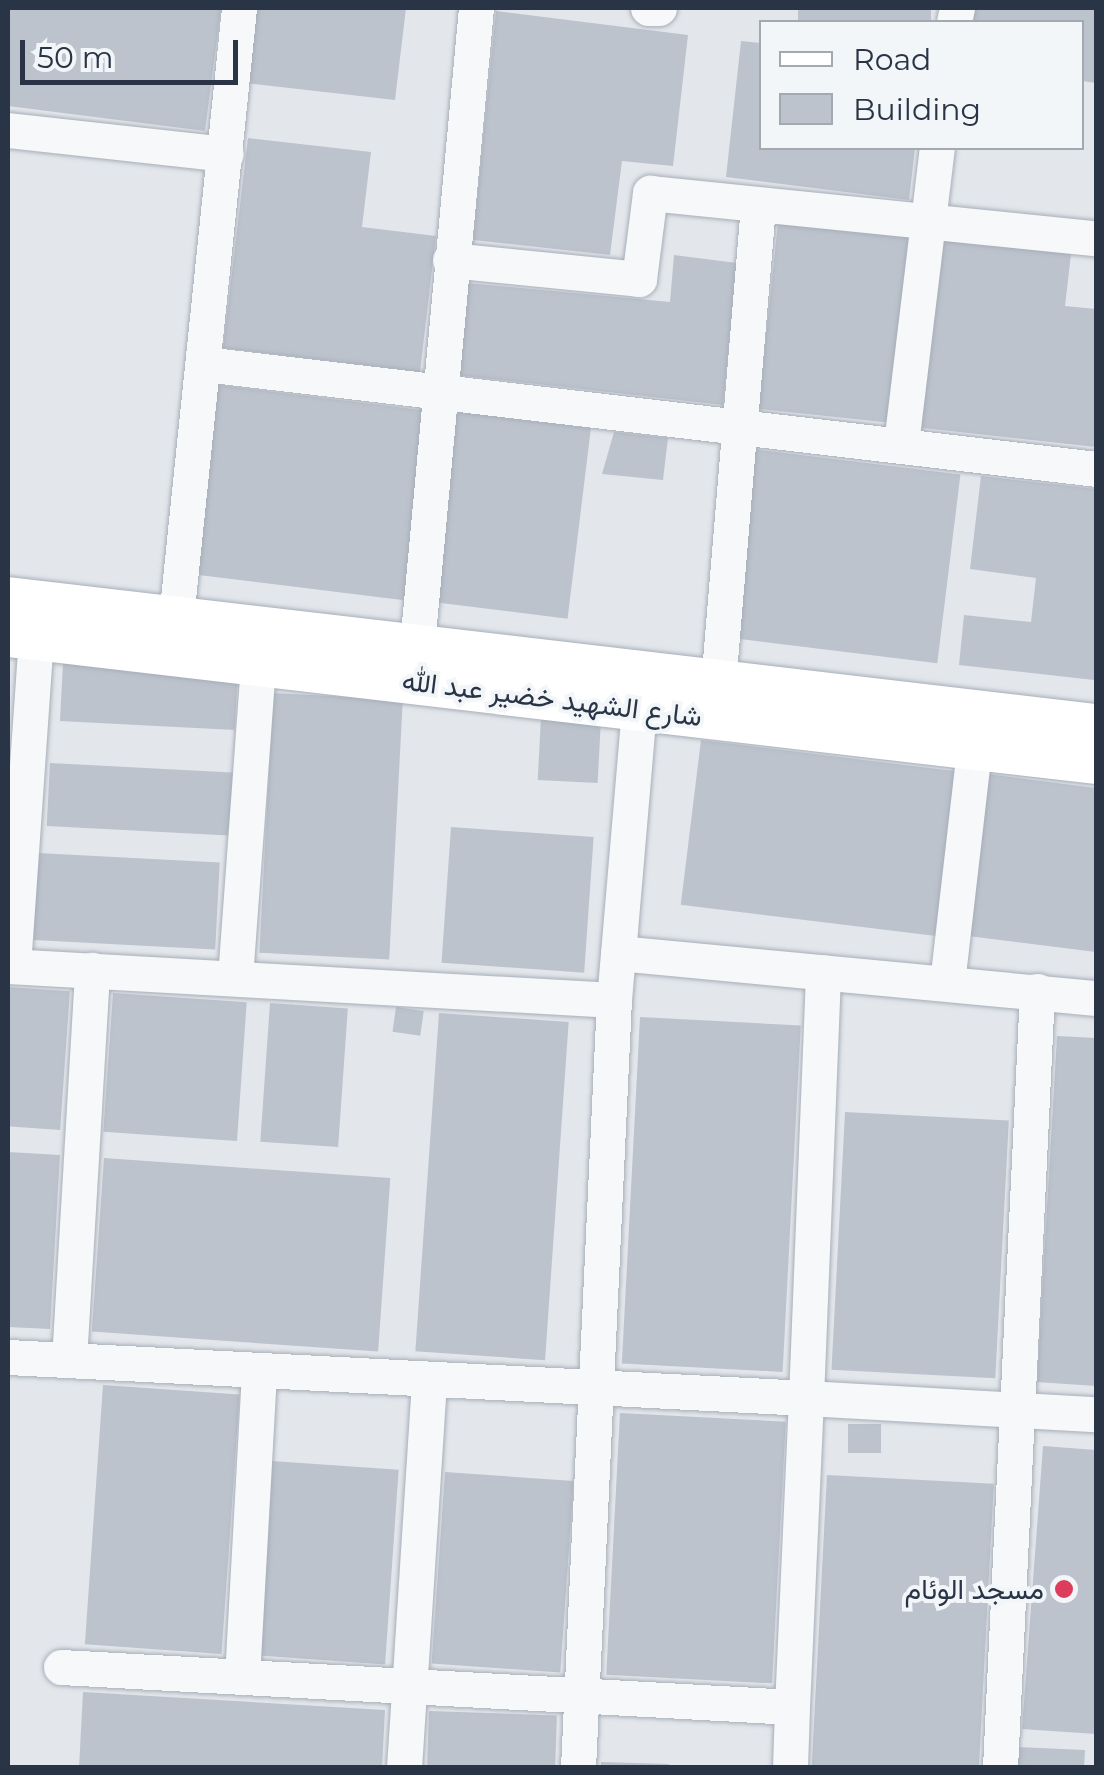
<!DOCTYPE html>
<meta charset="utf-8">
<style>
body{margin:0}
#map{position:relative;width:1104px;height:1775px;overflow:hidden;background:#e3e7ec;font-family:Montserrat,Vazirmatn,sans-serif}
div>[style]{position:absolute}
.building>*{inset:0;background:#bcc3cd;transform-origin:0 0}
.roads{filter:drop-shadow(0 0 2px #a7aeb7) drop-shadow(0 0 2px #a7aeb7)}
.minor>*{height:35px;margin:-17.5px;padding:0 17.5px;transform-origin:17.5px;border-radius:17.5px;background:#f6f8fa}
.major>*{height:42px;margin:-21px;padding:0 21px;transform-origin:21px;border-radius:21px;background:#fff}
.dots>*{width:28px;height:28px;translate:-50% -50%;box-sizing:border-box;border:5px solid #f3f6f9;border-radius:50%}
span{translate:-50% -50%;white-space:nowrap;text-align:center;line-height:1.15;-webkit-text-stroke:8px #f3f6f9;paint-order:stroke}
.street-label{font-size:28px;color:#293546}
.poi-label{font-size:28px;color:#293546}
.right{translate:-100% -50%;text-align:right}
.frame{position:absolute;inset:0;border:10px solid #293546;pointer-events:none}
.legend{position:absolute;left:759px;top:20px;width:325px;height:130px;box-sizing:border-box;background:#f3f6f9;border:2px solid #a2a9b1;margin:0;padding:12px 18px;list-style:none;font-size:30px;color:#293546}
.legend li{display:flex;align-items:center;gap:20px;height:50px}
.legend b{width:50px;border:2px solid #a2a9b1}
.scale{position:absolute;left:20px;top:40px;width:218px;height:45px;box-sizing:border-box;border:5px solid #293546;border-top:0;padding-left:12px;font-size:30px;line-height:35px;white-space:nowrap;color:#293546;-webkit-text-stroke:8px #f3f6f9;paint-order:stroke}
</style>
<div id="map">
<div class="building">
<div style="clip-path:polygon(8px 8px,221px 8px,205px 131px,8px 106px)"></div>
<div style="clip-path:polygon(257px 8px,406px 8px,395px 100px,245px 83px)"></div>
<div style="left:798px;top:8px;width:133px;height:14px"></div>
<div style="clip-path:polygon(973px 8px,1096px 8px,1096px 83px,1082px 81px,1082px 22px,972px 22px)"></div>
<div style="clip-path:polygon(496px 11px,688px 35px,673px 166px,622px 161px,610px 255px,473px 240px)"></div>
<div style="clip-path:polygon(741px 41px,761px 43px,761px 148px,915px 148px,909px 200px,726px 177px)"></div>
<div style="clip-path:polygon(248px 138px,371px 152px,362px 227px,436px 236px,420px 372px,223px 348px)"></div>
<div style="left:778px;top:223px;width:137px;height:187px;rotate:6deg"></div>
<div style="clip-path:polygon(934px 240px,1071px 254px,1065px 306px,1096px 309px,1096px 447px,914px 427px)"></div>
<div style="clip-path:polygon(674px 255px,737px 263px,723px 405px,456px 375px,467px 283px,670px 302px)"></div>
<div style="left:218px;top:385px;width:219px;height:191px;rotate:7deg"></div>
<div style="left:452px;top:411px;width:140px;height:192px;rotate:7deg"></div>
<div style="clip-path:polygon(614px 432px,668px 438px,663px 480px,602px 474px)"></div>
<div style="left:752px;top:449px;width:210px;height:190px;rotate:7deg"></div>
<div style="clip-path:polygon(981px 476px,1096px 489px,1094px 680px,959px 665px,964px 615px,1031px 622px,1036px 578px,970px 569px)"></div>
<div style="left:63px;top:663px;width:175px;height:58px;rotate:3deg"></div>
<div style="left:273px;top:693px;width:130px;height:260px;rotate:3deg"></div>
<div style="left:541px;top:717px;width:60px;height:63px;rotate:3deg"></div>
<div style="left:701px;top:740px;width:259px;height:166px;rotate:7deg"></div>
<div style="left:50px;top:763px;width:187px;height:63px;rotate:3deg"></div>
<div style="clip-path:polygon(988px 774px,1096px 788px,1096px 952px,968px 936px)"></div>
<div style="left:451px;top:827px;width:143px;height:136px;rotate:4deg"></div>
<div style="left:38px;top:853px;width:182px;height:87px;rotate:3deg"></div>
<div style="left:8px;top:987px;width:62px;height:139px;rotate:4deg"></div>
<div style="left:113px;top:993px;width:134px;height:139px;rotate:4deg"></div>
<div style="left:270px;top:1003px;width:78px;height:139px;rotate:4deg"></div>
<div style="left:396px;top:1007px;width:28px;height:25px;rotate:8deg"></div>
<div style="left:439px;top:1013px;width:130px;height:339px;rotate:4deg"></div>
<div style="left:640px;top:1017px;width:161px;height:347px;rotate:3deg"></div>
<div style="clip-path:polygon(1057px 1036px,1096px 1038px,1096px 1386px,1037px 1382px)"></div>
<div style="left:845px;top:1112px;width:164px;height:258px;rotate:3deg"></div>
<div style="clip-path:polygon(8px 1152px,60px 1155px,50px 1329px,8px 1327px)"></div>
<div style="left:104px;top:1158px;width:287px;height:174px;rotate:4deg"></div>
<div style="left:103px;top:1385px;width:137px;height:260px;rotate:4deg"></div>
<div style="left:620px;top:1413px;width:166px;height:262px;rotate:3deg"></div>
<div style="left:848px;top:1424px;width:33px;height:29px"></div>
<div style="clip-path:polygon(1043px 1446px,1096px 1450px,1096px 1734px,1022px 1729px)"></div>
<div style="left:272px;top:1461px;width:127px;height:195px;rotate:4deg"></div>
<div style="left:445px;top:1472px;width:129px;height:192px;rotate:4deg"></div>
<div style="left:827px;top:1475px;width:167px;height:293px;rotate:3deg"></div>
<div style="clip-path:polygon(83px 1692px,385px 1710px,382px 1768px,79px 1768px)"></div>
<div style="left:429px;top:1711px;width:128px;height:57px;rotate:2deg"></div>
<div style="clip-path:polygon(1017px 1747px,1085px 1750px,1084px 1768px,1016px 1768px)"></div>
<div style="clip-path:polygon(601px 1762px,669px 1764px,669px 1768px,601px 1768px)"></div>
</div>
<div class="roads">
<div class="minor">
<div style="left:648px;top:8px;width:11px"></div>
<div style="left:954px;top:22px;width:14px;rotate:-78deg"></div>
<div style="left:8px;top:130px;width:219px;rotate:6.3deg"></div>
<div style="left:450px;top:260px;width:190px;rotate:5.7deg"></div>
<div style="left:639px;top:279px;width:87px;rotate:-82.7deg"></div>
<div style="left:650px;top:193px;width:448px;rotate:5.8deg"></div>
<div style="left:204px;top:364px;width:898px;rotate:6.71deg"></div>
<div style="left:901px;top:444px;width:298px;rotate:-83.1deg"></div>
<div style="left:176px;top:618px;width:613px;rotate:-84.1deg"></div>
<div style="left:417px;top:645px;width:640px;rotate:-84.71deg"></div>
<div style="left:716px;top:708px;width:504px;rotate:-85.22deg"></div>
<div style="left:618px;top:953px;width:480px;rotate:5.4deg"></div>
<div style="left:8px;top:966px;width:607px;rotate:3.21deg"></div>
<div style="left:13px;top:966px;width:327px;rotate:-86deg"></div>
<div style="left:235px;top:978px;width:316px;rotate:-85.8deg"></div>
<div style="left:947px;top:983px;width:235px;rotate:-83.4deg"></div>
<div style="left:8px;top:1357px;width:799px;rotate:2.94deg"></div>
<div style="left:806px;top:1398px;width:426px;rotate:-87.7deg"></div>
<div style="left:69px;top:1360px;width:391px;rotate:-86.6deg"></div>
<div style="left:61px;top:1667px;width:732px;rotate:3.13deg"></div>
<div style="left:792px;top:1707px;width:309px;rotate:-87.4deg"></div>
<div style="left:806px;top:1398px;width:290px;rotate:3.2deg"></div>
<div style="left:242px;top:1677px;width:305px;rotate:-86.8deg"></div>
<div style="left:404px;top:1768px;width:386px;rotate:-86.3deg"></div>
<div style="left:578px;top:1768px;width:769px;rotate:-87.32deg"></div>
<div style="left:614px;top:1000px;width:292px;rotate:-85.1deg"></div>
<div style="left:790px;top:1768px;width:61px;rotate:-88.1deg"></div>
<div style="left:1000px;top:1768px;width:778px;rotate:-87.27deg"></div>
</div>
<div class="major">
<div style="left:8px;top:598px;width:1095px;rotate:6.66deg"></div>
<div style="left:8px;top:636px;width:1095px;rotate:6.66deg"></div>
</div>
</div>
<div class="dots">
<div style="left:1064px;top:1589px;background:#dc3d5b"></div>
</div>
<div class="street-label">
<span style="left:552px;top:698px;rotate:7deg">شارع الشهيد خضير عبد الله</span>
</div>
<div class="poi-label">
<span class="right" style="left:1044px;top:1589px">مسجد الوئام</span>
</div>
<div class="frame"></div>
<ul class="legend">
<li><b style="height:12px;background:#fff"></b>Road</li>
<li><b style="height:28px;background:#bcc3cd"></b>Building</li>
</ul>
<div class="scale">50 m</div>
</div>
